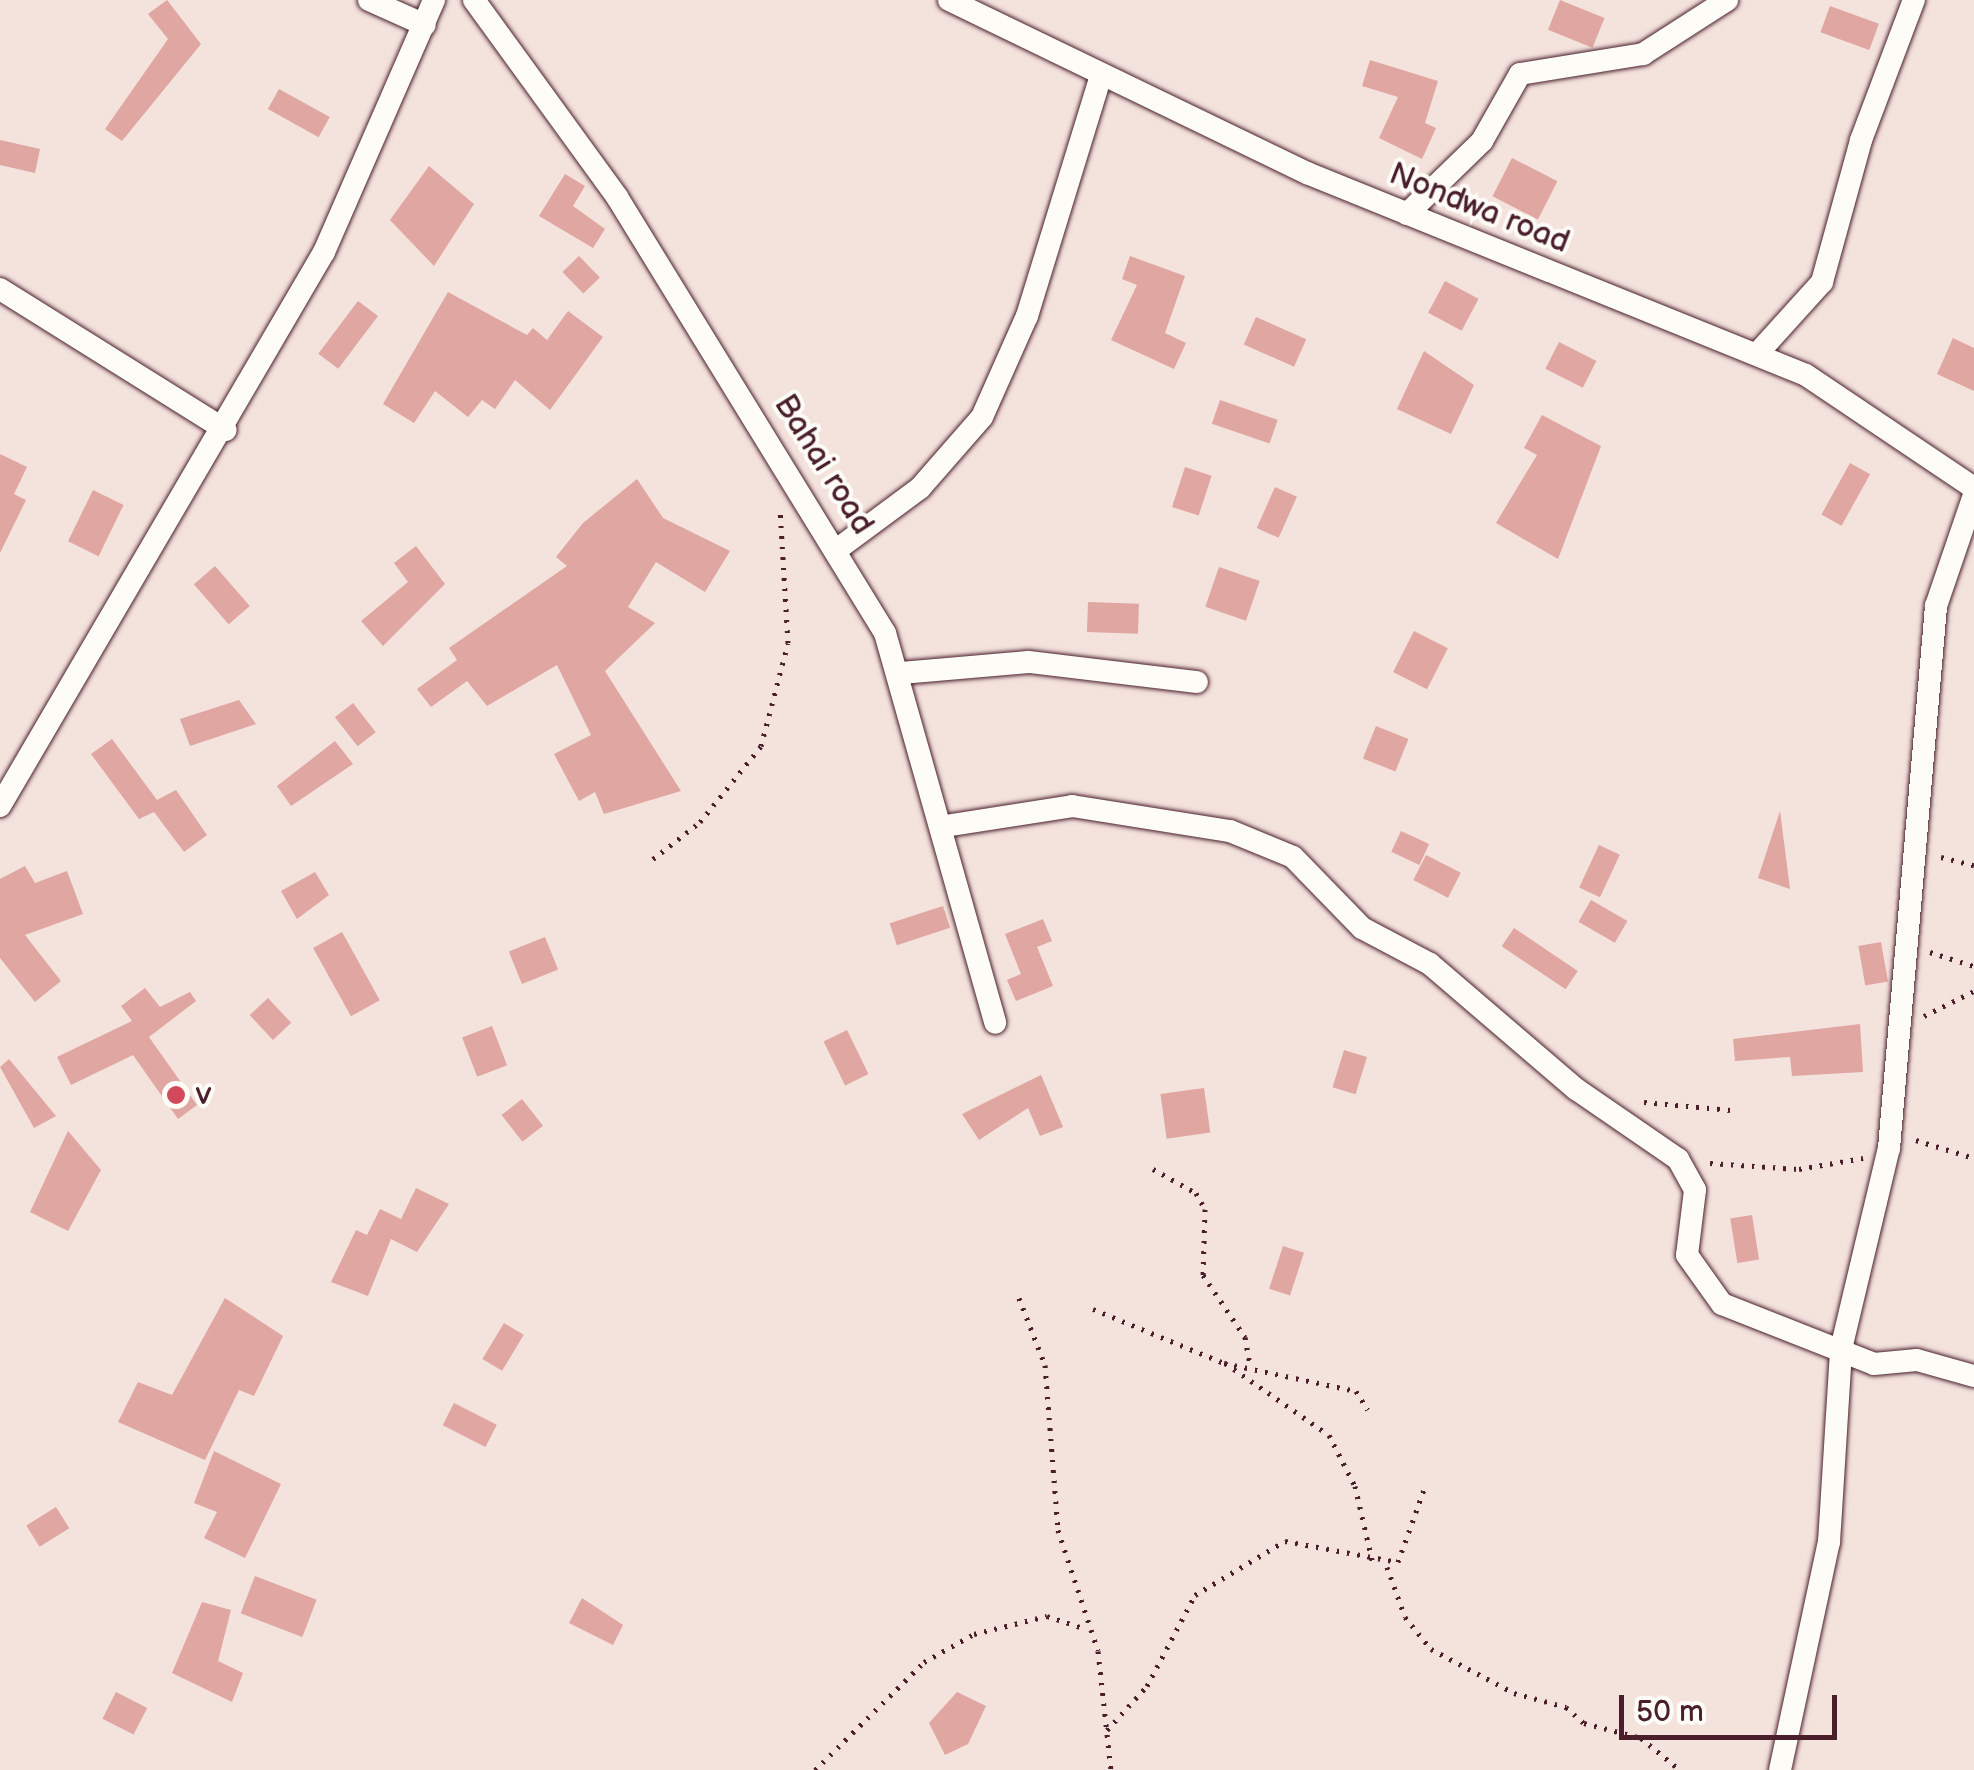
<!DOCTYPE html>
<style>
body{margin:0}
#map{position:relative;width:1974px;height:1770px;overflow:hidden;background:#f4e2dd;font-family:"Balsamiq Sans",sans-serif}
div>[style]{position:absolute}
.building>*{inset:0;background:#e0a6a1;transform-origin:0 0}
.path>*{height:5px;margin-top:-2.5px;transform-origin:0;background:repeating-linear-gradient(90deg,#4a1f2b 0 2.5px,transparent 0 10.5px)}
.roads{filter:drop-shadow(0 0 2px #4a1f2b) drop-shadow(0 0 2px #4a1f2b)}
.street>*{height:22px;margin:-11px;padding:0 11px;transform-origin:11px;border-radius:11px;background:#fdfcf7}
.dots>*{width:28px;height:28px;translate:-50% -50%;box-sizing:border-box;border:5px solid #fdfcf7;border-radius:50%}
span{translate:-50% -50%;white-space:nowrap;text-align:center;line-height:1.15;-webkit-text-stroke:8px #fdfcf7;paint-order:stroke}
.street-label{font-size:32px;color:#4a1f2b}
.poi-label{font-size:32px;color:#4a1f2b}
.left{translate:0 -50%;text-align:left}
.scale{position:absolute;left:1619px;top:1695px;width:218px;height:45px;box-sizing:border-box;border:5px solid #4a1f2b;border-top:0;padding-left:12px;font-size:30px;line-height:35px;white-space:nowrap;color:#4a1f2b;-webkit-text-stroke:8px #fdfcf7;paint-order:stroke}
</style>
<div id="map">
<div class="building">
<div style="clip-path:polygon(167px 0,201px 44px,122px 141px,105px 129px,168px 39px,148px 14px)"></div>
<div style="left:1560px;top:0;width:48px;height:32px;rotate:22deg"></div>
<div style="left:1830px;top:6px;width:52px;height:28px;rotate:20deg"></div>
<div style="clip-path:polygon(1370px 60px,1438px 81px,1425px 123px,1436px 128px,1422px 159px,1379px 138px,1398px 97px,1362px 86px)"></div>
<div style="left:279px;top:89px;width:58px;height:23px;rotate:29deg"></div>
<div style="clip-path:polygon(0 140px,40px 149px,35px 173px,0 165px)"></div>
<div style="left:1512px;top:158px;width:51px;height:43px;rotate:27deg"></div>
<div style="clip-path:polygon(429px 166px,474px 204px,434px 266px,390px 220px)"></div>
<div style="clip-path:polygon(565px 174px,585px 186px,573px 206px,605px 229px,593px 248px,539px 216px)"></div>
<div style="left:579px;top:256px;width:30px;height:23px;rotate:46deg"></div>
<div style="clip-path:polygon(1130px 256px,1185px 276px,1165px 333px,1186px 343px,1174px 369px,1111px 340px,1137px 285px,1122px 279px)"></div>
<div style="left:1445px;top:281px;width:38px;height:36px;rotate:28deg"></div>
<div style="clip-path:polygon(448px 292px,527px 335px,533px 328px,547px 340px,568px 311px,603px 337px,550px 410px,515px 380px,495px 409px,482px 400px,468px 417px,435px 391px,414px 423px,383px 404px)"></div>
<div style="left:358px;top:301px;width:25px;height:66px;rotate:37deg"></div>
<div style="left:1256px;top:317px;width:55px;height:30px;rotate:24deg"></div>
<div style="clip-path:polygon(1953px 338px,1974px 348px,1974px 391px,1937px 374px)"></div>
<div style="left:1559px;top:342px;width:42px;height:30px;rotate:27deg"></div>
<div style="clip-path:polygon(1424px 351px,1474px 385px,1451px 434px,1397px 409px)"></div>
<div style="left:1220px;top:400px;width:61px;height:25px;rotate:19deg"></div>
<div style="clip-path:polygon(1542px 415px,1601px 446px,1558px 559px,1496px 523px,1537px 455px,1524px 448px)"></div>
<div style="clip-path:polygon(0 454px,27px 467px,14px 494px,26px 500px,0 553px)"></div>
<div style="left:1850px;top:463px;width:23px;height:59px;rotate:29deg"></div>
<div style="left:1185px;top:467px;width:28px;height:42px;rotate:18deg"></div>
<div style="clip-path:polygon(637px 479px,663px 518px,730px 551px,705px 592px,656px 562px,628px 607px,655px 623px,605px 671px,681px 791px,604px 814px,595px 792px,579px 801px,554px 754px,591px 735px,557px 665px,487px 706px,467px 681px,431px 707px,417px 689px,457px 660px,449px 648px,567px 566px,556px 557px,583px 523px)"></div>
<div style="left:1275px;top:487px;width:24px;height:45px;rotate:24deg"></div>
<div style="left:93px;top:490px;width:34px;height:57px;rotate:26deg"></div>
<div style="clip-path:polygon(416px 546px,445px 584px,383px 646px,361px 621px,408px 582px,394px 563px)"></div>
<div style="left:215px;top:566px;width:53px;height:28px;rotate:49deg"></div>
<div style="left:1219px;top:567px;width:43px;height:42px;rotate:19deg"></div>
<div style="left:1088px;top:602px;width:51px;height:30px;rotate:2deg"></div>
<div style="left:1414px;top:631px;width:38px;height:46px;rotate:27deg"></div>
<div style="clip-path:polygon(239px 700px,256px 724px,190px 746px,180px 719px)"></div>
<div style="left:353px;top:703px;width:37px;height:23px;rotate:52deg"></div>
<div style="left:1376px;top:726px;width:35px;height:35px;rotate:22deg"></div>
<div style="clip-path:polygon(112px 739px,157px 800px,176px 790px,207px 835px,184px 852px,154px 812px,139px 819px,91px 754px)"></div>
<div style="clip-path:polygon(335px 741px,353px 764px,291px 806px,277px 786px)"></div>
<div style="clip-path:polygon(1780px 811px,1790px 889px,1758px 878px)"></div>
<div style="left:1401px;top:831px;width:31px;height:23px;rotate:25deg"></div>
<div style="left:1599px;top:845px;width:23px;height:47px;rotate:25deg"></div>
<div style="left:1426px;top:855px;width:39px;height:28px;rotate:27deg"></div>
<div style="clip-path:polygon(25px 866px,35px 883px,67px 871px,83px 914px,25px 935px,61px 981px,35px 1002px,0 958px,0 879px)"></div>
<div style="clip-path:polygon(315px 872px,329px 895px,297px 919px,281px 891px)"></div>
<div style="left:1591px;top:900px;width:42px;height:25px;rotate:30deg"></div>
<div style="left:943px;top:906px;width:23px;height:56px;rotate:72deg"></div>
<div style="clip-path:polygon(1043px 919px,1052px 941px,1037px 947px,1053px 986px,1016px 1001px,1007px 980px,1021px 974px,1005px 934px)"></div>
<div style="left:1514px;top:928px;width:77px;height:22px;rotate:34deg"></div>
<div style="left:342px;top:932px;width:78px;height:33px;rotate:61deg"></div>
<div style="left:545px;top:937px;width:35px;height:39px;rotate:68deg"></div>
<div style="left:1881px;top:942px;width:40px;height:23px;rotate:80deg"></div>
<div style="clip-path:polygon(145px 988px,160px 1007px,190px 992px,196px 1001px,149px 1037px,197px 1105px,178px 1119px,133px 1055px,71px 1085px,57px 1057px,132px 1021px,121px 1006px)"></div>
<div style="left:268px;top:998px;width:34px;height:25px;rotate:47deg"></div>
<div style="clip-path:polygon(1860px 1024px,1863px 1072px,1792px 1076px,1790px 1057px,1735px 1061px,1733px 1039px)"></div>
<div style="left:492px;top:1026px;width:42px;height:32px;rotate:69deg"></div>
<div style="left:847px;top:1030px;width:49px;height:26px;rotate:64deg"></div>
<div style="left:1344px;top:1050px;width:24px;height:39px;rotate:17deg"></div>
<div style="clip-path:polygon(9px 1059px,56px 1116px,34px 1128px,0 1067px)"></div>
<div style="clip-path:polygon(1041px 1075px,1063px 1127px,1040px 1136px,1028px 1108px,979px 1140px,962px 1114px)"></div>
<div style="left:1204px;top:1088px;width:45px;height:44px;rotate:82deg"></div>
<div style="left:522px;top:1099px;width:34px;height:26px;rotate:52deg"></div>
<div style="clip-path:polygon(68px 1131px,101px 1170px,68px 1231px,30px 1212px)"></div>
<div style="clip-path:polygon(416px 1188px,449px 1204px,417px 1252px,391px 1239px,368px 1296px,331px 1282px,356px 1230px,367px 1235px,380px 1209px,401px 1219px)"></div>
<div style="left:1752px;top:1215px;width:45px;height:22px;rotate:81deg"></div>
<div style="left:1283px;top:1246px;width:22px;height:45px;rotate:18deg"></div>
<div style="clip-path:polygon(225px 1298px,283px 1336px,254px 1396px,239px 1390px,205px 1460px,118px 1422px,138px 1382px,172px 1395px)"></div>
<div style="left:504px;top:1323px;width:23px;height:42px;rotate:31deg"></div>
<div style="left:454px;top:1403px;width:48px;height:25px;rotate:27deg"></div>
<div style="clip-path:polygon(214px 1451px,281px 1484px,245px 1558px,204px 1538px,217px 1512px,194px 1503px)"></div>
<div style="left:56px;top:1507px;width:25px;height:35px;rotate:58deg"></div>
<div style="left:255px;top:1576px;width:66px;height:40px;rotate:21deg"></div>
<div style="clip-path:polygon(582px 1598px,623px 1625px,613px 1645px,569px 1623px)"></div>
<div style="clip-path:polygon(202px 1602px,231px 1610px,218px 1661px,243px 1673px,232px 1702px,172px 1673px)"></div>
<div style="left:116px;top:1692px;width:35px;height:30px;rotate:27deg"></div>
<div style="clip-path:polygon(957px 1692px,986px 1706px,968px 1744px,945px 1755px,929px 1723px)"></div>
</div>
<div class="path">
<div style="left:1941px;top:857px;width:34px;rotate:14deg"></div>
<div style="left:653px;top:859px;width:60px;rotate:-38.2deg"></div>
<div style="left:700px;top:822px;width:97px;rotate:-51.2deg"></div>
<div style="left:761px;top:746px;width:106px;rotate:-75.3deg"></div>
<div style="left:788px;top:643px;width:133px;rotate:-93.4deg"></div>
<div style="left:1930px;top:952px;width:46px;rotate:17.7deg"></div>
<div style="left:1924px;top:1016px;width:56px;rotate:-26.6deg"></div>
<div style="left:1644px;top:1102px;width:87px;rotate:5.3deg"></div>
<div style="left:1916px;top:1140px;width:61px;rotate:17.2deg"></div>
<div style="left:1710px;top:1163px;width:89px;rotate:3.9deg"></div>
<div style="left:1799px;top:1169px;width:65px;rotate:-9.8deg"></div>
<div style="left:1153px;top:1169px;width:49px;rotate:29.2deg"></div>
<div style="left:1196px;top:1193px;width:18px;rotate:61deg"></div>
<div style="left:1205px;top:1209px;width:66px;rotate:91.7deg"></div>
<div style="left:1203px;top:1275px;width:75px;rotate:55.9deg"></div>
<div style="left:1245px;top:1337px;width:28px;rotate:80deg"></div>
<div style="left:1019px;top:1298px;width:72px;rotate:68.8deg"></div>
<div style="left:1045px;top:1365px;width:166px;rotate:85.5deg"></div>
<div style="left:1058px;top:1530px;width:127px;rotate:71.7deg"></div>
<div style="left:1098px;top:1651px;width:120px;rotate:83.8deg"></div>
<div style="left:1093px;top:1309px;width:142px;rotate:22.4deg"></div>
<div style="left:1224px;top:1363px;width:135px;rotate:12deg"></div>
<div style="left:1356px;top:1391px;width:22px;rotate:58deg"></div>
<div style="left:1225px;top:1363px;width:126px;rotate:34.7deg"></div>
<div style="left:1329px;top:1435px;width:57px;rotate:63deg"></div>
<div style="left:1355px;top:1486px;width:80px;rotate:77deg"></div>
<div style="left:1387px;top:1567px;width:53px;rotate:70.2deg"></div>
<div style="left:1405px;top:1617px;width:41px;rotate:50.9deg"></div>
<div style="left:1431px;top:1649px;width:94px;rotate:27.9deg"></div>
<div style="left:1514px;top:1693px;width:54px;rotate:15.1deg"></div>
<div style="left:1566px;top:1707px;width:24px;rotate:42deg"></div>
<div style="left:1584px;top:1723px;width:59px;rotate:14.7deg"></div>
<div style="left:1641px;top:1738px;width:50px;rotate:39.4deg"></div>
<div style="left:1107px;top:1730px;width:59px;rotate:-47.7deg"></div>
<div style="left:1147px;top:1686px;width:103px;rotate:-62.2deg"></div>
<div style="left:1195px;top:1595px;width:105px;rotate:-31deg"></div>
<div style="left:1285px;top:1541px;width:115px;rotate:10.5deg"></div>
<div style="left:1398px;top:1562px;width:83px;rotate:-70.3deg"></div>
<div style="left:815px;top:1770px;width:153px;rotate:-44.7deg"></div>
<div style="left:924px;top:1662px;width:57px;rotate:-29.2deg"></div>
<div style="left:974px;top:1634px;width:75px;rotate:-13.9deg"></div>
<div style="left:1047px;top:1616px;width:41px;rotate:18.4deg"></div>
</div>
<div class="roads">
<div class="street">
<div style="left:369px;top:0;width:61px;rotate:24.1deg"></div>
<div style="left:474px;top:0;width:243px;rotate:54deg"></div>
<div style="left:617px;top:197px;width:512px;rotate:58.42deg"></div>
<div style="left:885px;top:633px;width:405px;rotate:74.2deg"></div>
<div style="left:949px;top:0;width:398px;rotate:25.8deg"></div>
<div style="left:1307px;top:173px;width:538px;rotate:22.04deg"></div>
<div style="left:1806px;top:375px;width:202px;rotate:33.9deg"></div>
<div style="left:1407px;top:214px;width:105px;rotate:-44.2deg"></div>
<div style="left:1482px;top:141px;width:77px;rotate:-60.4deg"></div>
<div style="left:1520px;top:74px;width:125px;rotate:-9.2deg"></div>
<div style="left:1643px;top:54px;width:100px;rotate:-32.7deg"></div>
<div style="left:0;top:289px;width:266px;rotate:32deg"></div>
<div style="left:1757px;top:354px;width:97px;rotate:-47.9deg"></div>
<div style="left:1822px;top:282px;width:147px;rotate:-74.6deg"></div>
<div style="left:1861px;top:140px;width:150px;rotate:-69.3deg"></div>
<div style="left:839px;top:548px;width:101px;rotate:-36.5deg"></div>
<div style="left:920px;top:488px;width:94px;rotate:-48.9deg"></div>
<div style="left:982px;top:417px;width:111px;rotate:-66deg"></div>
<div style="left:1027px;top:316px;width:251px;rotate:-72.9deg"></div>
<div style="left:901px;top:673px;width:128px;rotate:-4.9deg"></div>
<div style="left:1029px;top:662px;width:169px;rotate:6.8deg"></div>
<div style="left:0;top:806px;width:642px;rotate:-59.68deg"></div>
<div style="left:324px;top:252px;width:275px;rotate:-66.4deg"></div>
<div style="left:945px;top:826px;width:129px;rotate:-8.9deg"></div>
<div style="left:1072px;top:806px;width:160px;rotate:9deg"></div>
<div style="left:1230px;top:831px;width:68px;rotate:22.4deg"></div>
<div style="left:1293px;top:857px;width:99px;rotate:45.8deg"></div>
<div style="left:1362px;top:928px;width:77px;rotate:27.9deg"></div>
<div style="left:1430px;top:964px;width:192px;rotate:40.6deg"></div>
<div style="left:1576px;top:1089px;width:124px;rotate:34.5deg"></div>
<div style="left:1678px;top:1159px;width:35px;rotate:61deg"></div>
<div style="left:1695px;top:1190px;width:65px;rotate:97deg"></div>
<div style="left:1687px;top:1255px;width:60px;rotate:54.5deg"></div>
<div style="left:1722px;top:1304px;width:163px;rotate:21.5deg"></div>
<div style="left:1874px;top:1364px;width:43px;rotate:-5.3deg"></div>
<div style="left:1917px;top:1360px;width:59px;rotate:15.7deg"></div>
<div style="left:1780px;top:1770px;width:233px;rotate:-77.9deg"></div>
<div style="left:1829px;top:1542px;width:193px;rotate:-86.4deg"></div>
<div style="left:1841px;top:1349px;width:207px;rotate:-76.6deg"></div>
<div style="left:1889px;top:1148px;width:544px;rotate:-85.04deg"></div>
<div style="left:1936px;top:606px;width:117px;rotate:-71.1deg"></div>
</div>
</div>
<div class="dots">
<div style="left:176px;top:1095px;background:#d1495b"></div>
</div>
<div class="street-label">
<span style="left:1479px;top:209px;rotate:22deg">Nondwa road</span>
<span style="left:823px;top:465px;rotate:58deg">Bahai road</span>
</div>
<div class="poi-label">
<span class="left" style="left:196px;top:1095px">v</span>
</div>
<div class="scale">50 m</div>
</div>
